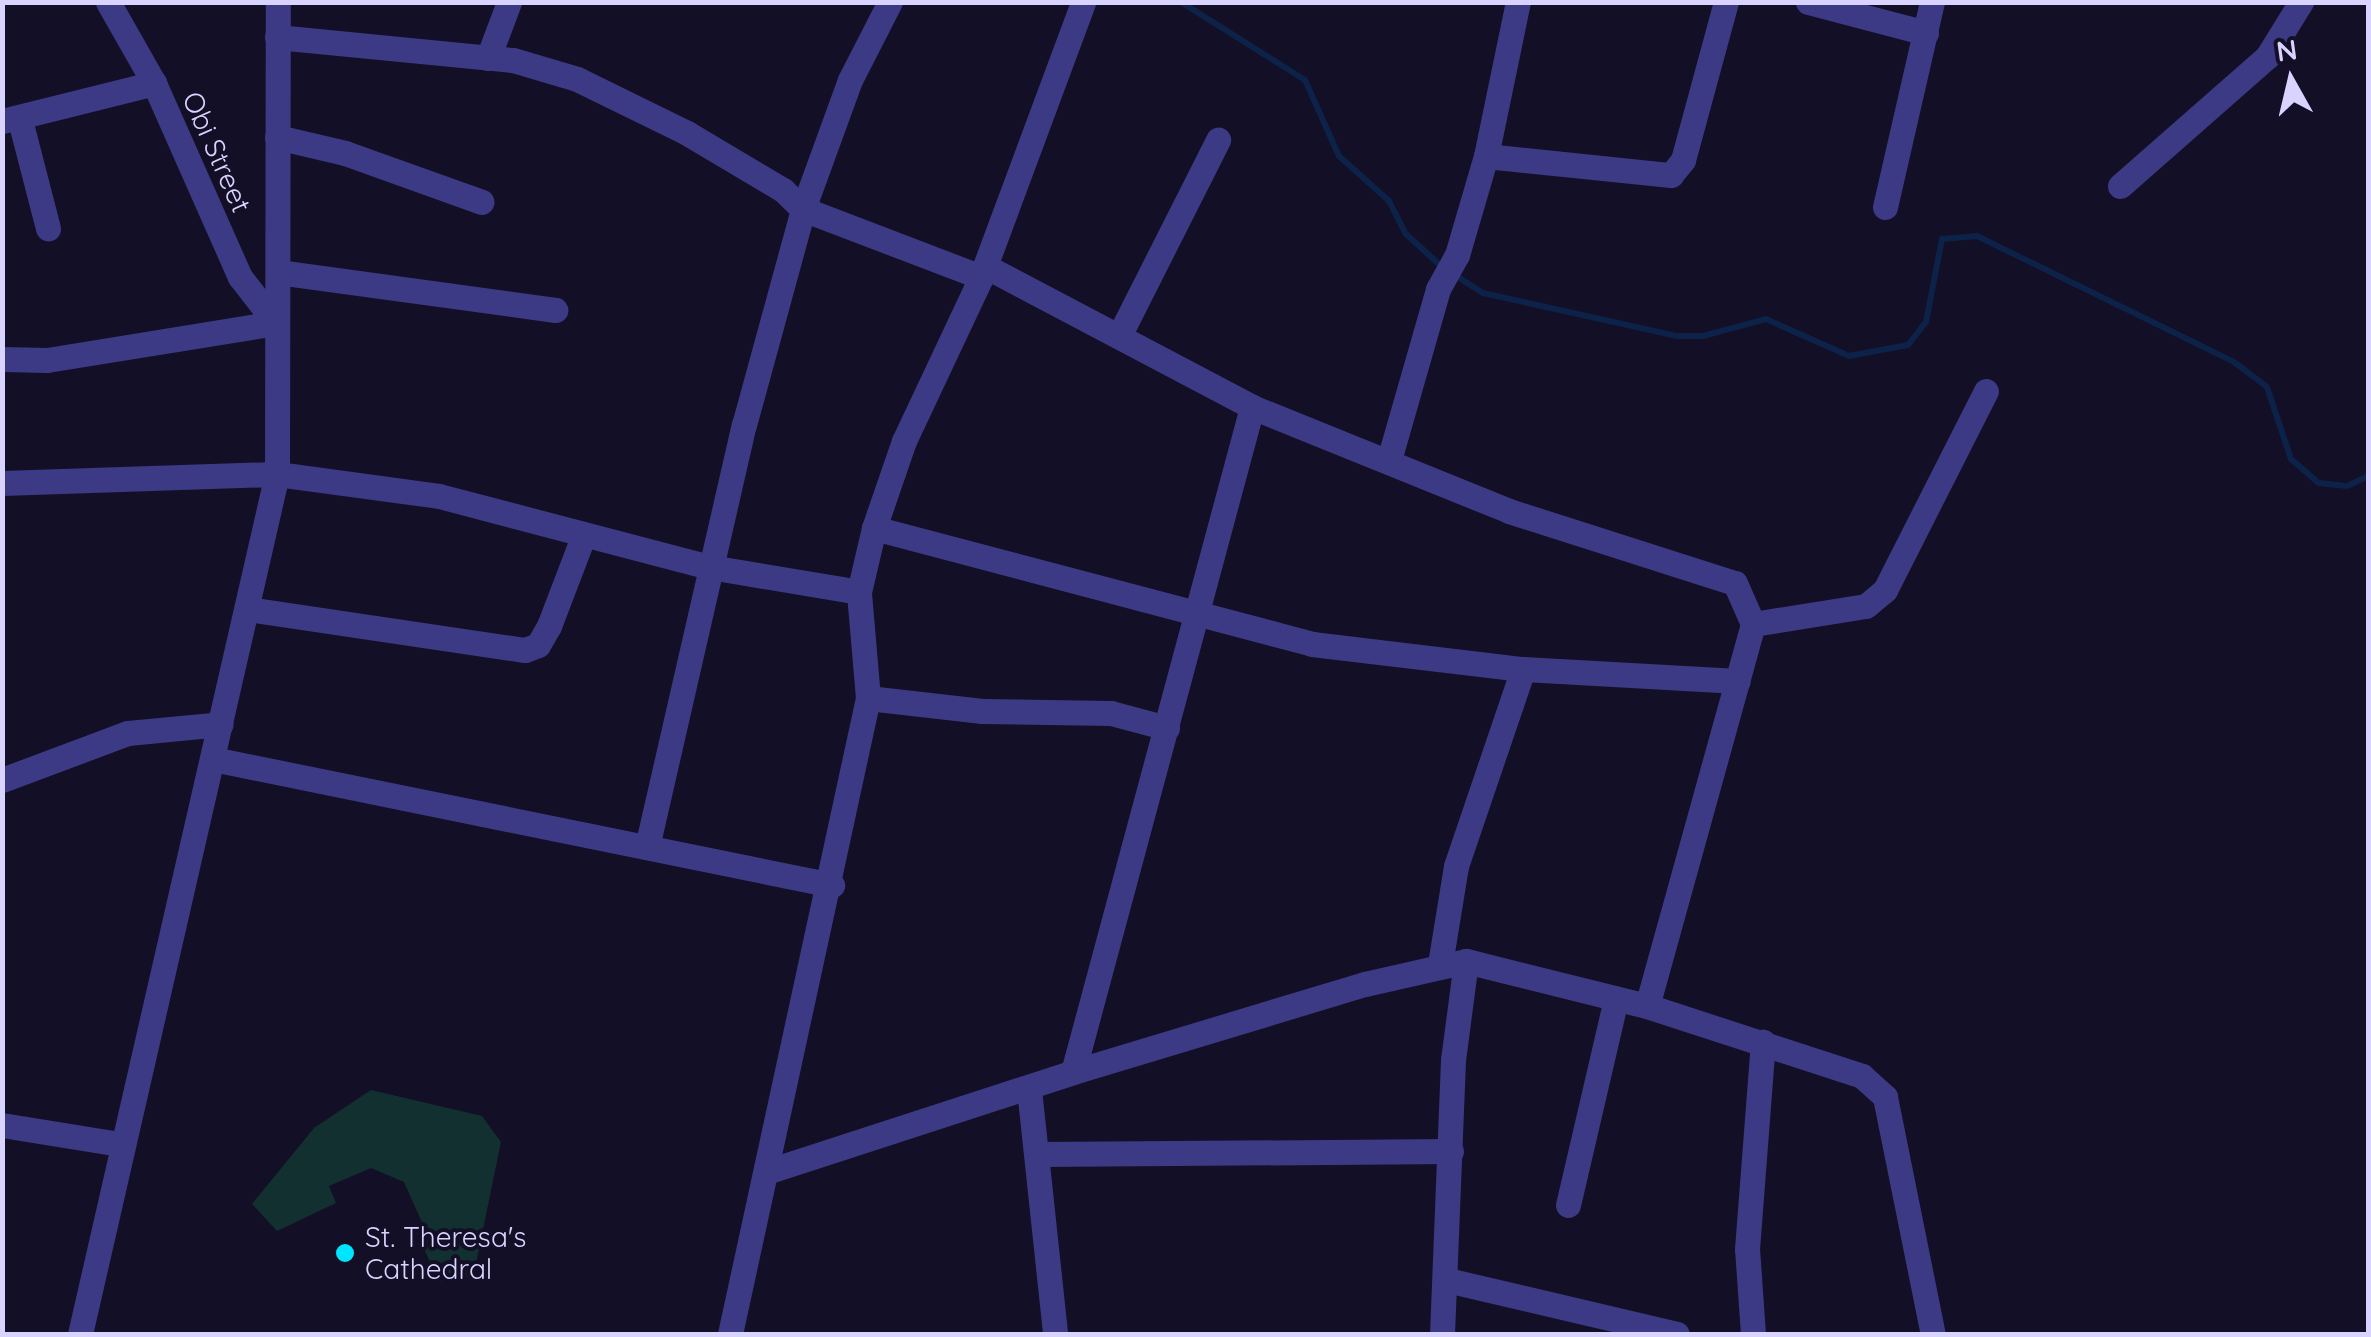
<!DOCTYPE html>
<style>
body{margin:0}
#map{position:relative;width:2371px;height:1337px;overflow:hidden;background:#130f26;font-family:Quicksand,sans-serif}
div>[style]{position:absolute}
.green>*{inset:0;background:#12302f}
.stream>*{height:6px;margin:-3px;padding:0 3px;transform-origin:3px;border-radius:3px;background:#0c2248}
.minor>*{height:25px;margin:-12.5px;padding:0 12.5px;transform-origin:12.5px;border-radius:12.5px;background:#3d3a85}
.dots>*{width:28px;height:28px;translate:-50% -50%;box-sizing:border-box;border:5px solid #130f26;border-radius:50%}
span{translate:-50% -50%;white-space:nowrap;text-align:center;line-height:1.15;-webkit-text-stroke:8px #130f26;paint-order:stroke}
.street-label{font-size:28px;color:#d9d4ff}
.poi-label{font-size:28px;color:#d9d4ff}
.left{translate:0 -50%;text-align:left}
.frame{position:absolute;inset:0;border:5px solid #d9d4ff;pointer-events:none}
.north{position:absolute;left:2241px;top:30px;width:100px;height:100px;-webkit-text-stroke:8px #130f26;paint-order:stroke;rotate:352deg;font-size:28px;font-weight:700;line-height:40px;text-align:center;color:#d9d4ff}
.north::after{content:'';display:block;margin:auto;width:35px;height:45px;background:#d9d4ff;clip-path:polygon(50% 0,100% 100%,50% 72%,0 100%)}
</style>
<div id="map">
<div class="green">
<div style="clip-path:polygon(371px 1090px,482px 1116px,501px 1142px,473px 1278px,452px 1275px,439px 1282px,416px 1231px,424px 1227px,404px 1182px,371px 1168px,329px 1186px,336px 1203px,277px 1231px,252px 1204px,314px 1128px)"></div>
</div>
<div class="stream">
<div style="left:1181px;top:2px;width:146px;rotate:32.2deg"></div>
<div style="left:1305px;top:80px;width:83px;rotate:65.9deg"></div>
<div style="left:1339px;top:156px;width:67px;rotate:42deg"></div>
<div style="left:1389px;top:201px;width:37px;rotate:63deg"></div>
<div style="left:1406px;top:234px;width:47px;rotate:42.4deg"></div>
<div style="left:1452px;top:273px;width:37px;rotate:33deg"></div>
<div style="left:1483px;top:293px;width:199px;rotate:12.5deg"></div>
<div style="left:1677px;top:336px;width:26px"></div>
<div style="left:1703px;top:336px;width:65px;rotate:-15.1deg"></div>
<div style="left:1766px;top:319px;width:91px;rotate:24deg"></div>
<div style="left:1849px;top:356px;width:60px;rotate:-10.6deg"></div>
<div style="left:1908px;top:345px;width:29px;rotate:-52deg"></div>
<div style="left:1926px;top:322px;width:85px;rotate:-79.1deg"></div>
<div style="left:1942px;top:239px;width:35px;rotate:-5deg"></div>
<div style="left:1977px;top:236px;width:286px;rotate:26.1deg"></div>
<div style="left:2234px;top:362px;width:41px;rotate:37.1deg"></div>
<div style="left:2267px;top:387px;width:76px;rotate:71.6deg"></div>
<div style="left:2291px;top:459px;width:37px;rotate:41deg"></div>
<div style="left:2319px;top:483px;width:28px;rotate:6deg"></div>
<div style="left:2347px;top:486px;width:23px;rotate:-25deg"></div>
</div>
<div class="minor">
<div style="left:108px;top:2px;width:93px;rotate:60.4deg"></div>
<div style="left:154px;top:83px;width:212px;rotate:66.1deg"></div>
<div style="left:240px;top:277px;width:58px;rotate:52deg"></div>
<div style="left:1808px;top:2px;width:122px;rotate:14.7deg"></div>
<div style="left:277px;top:37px;width:237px;rotate:5.6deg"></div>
<div style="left:513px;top:60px;width:67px;rotate:16.5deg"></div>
<div style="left:577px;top:79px;width:123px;rotate:26.1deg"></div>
<div style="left:687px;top:133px;width:112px;rotate:30.7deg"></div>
<div style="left:783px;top:190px;width:28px;rotate:44deg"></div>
<div style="left:803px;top:209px;width:191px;rotate:20.9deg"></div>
<div style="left:488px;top:58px;width:60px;rotate:-69.4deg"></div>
<div style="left:20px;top:120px;width:112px;rotate:75.5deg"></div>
<div style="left:2px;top:121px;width:157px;rotate:-14deg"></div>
<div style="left:277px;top:137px;width:70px;rotate:13.2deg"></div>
<div style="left:345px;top:153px;width:145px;rotate:19.7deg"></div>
<div style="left:1486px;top:156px;width:186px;rotate:5.9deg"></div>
<div style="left:1671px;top:175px;width:19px;rotate:-51deg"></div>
<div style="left:1683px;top:160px;width:164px;rotate:-74.8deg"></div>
<div style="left:2120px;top:186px;width:196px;rotate:-41.3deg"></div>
<div style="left:2267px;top:57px;width:65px;rotate:-58.3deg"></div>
<div style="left:1885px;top:207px;width:210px;rotate:-77.1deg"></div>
<div style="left:985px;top:266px;width:302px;rotate:27.8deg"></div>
<div style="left:1252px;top:407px;width:277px;rotate:22deg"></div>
<div style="left:1509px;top:511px;width:237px;rotate:17.7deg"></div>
<div style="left:1735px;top:583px;width:45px;rotate:66.3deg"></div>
<div style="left:1753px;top:624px;width:396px;rotate:105.5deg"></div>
<div style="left:278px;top:272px;width:280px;rotate:7.8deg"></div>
<div style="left:1119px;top:336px;width:220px;rotate:-63.2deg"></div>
<div style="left:2px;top:359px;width:45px;rotate:1.3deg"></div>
<div style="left:47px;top:360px;width:232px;rotate:-9.2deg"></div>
<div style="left:1389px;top:460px;width:178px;rotate:-74deg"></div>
<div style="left:1438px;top:289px;width:39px;rotate:-61deg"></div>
<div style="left:1457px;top:255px;width:103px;rotate:-73.7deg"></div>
<div style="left:1486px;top:156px;width:157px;rotate:-78.3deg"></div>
<div style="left:2px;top:483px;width:275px;rotate:-1.9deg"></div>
<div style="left:277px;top:474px;width:163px;rotate:7.7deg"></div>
<div style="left:439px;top:496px;width:280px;rotate:14.7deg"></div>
<div style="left:710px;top:567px;width:151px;rotate:9.5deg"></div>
<div style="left:874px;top:528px;width:453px;rotate:14.8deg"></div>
<div style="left:1312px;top:644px;width:212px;rotate:6.8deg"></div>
<div style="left:1523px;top:669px;width:215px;rotate:3.2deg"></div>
<div style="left:247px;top:609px;width:281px;rotate:8.4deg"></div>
<div style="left:525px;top:650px;width:14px;rotate:-21deg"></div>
<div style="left:538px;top:645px;width:22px;rotate:-60deg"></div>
<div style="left:549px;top:626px;width:95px;rotate:-69.1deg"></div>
<div style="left:1753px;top:624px;width:114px;rotate:-9.1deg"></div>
<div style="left:1866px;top:606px;width:25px;rotate:-40deg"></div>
<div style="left:1885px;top:590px;width:223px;rotate:-63.1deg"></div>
<div style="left:868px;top:698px;width:115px;rotate:6.5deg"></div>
<div style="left:982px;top:711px;width:129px;rotate:0.9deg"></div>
<div style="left:1111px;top:713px;width:58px;rotate:15deg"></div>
<div style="left:213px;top:759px;width:632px;rotate:11.51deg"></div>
<div style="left:2px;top:780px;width:134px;rotate:-20.5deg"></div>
<div style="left:128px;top:733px;width:93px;rotate:-5.5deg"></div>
<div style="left:647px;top:847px;width:433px;rotate:-77.1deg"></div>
<div style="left:744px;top:425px;width:224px;rotate:-74.7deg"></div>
<div style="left:803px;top:209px;width:137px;rotate:-70deg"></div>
<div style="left:850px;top:80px;width:88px;rotate:-62.9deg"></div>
<div style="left:1440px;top:964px;width:99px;rotate:-80.7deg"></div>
<div style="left:1456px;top:866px;width:208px;rotate:-71.2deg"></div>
<div style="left:1073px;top:1072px;width:689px;rotate:-74.93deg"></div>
<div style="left:1029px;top:1089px;width:246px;rotate:83.9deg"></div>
<div style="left:2px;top:1125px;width:119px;rotate:9.2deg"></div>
<div style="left:1038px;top:1154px;width:413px;rotate:-0.4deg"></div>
<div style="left:769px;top:1171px;width:320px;rotate:-18deg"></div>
<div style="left:1073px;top:1072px;width:305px;rotate:-16.8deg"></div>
<div style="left:1365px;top:984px;width:104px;rotate:-12.8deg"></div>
<div style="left:1466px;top:961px;width:187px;rotate:14deg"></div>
<div style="left:1647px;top:1006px;width:226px;rotate:18deg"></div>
<div style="left:1862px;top:1076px;width:31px;rotate:42deg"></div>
<div style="left:1885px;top:1097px;width:242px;rotate:78.6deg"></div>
<div style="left:1568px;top:1205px;width:212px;rotate:-76.9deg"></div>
<div style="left:1447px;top:1280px;width:236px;rotate:13.2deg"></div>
<div style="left:80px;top:1334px;width:882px;rotate:-77.1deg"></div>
<div style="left:277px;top:474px;width:472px;rotate:-89.9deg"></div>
<div style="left:730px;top:1334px;width:651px;rotate:-77.76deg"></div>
<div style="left:868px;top:698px;width:106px;rotate:-94.9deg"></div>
<div style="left:859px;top:592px;width:66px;rotate:-76.8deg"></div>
<div style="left:874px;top:528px;width:92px;rotate:-71deg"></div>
<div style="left:904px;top:441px;width:181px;rotate:-64.8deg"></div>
<div style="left:981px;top:277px;width:293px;rotate:-69.6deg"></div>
<div style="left:1442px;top:1334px;width:274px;rotate:-87.7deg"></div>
<div style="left:1453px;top:1060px;width:100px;rotate:-82.5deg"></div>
<div style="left:1753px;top:1334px;width:85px;rotate:-94deg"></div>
<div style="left:1747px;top:1249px;width:208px;rotate:-85.6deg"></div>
</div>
<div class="dots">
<div style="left:345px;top:1253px;background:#00e5ff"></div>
</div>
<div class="street-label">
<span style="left:217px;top:152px;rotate:66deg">Obi Street</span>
</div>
<div class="poi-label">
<span class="left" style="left:365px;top:1253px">St. Theresa's<br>Cathedral</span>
</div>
<div class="frame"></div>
<div class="north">N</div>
</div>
